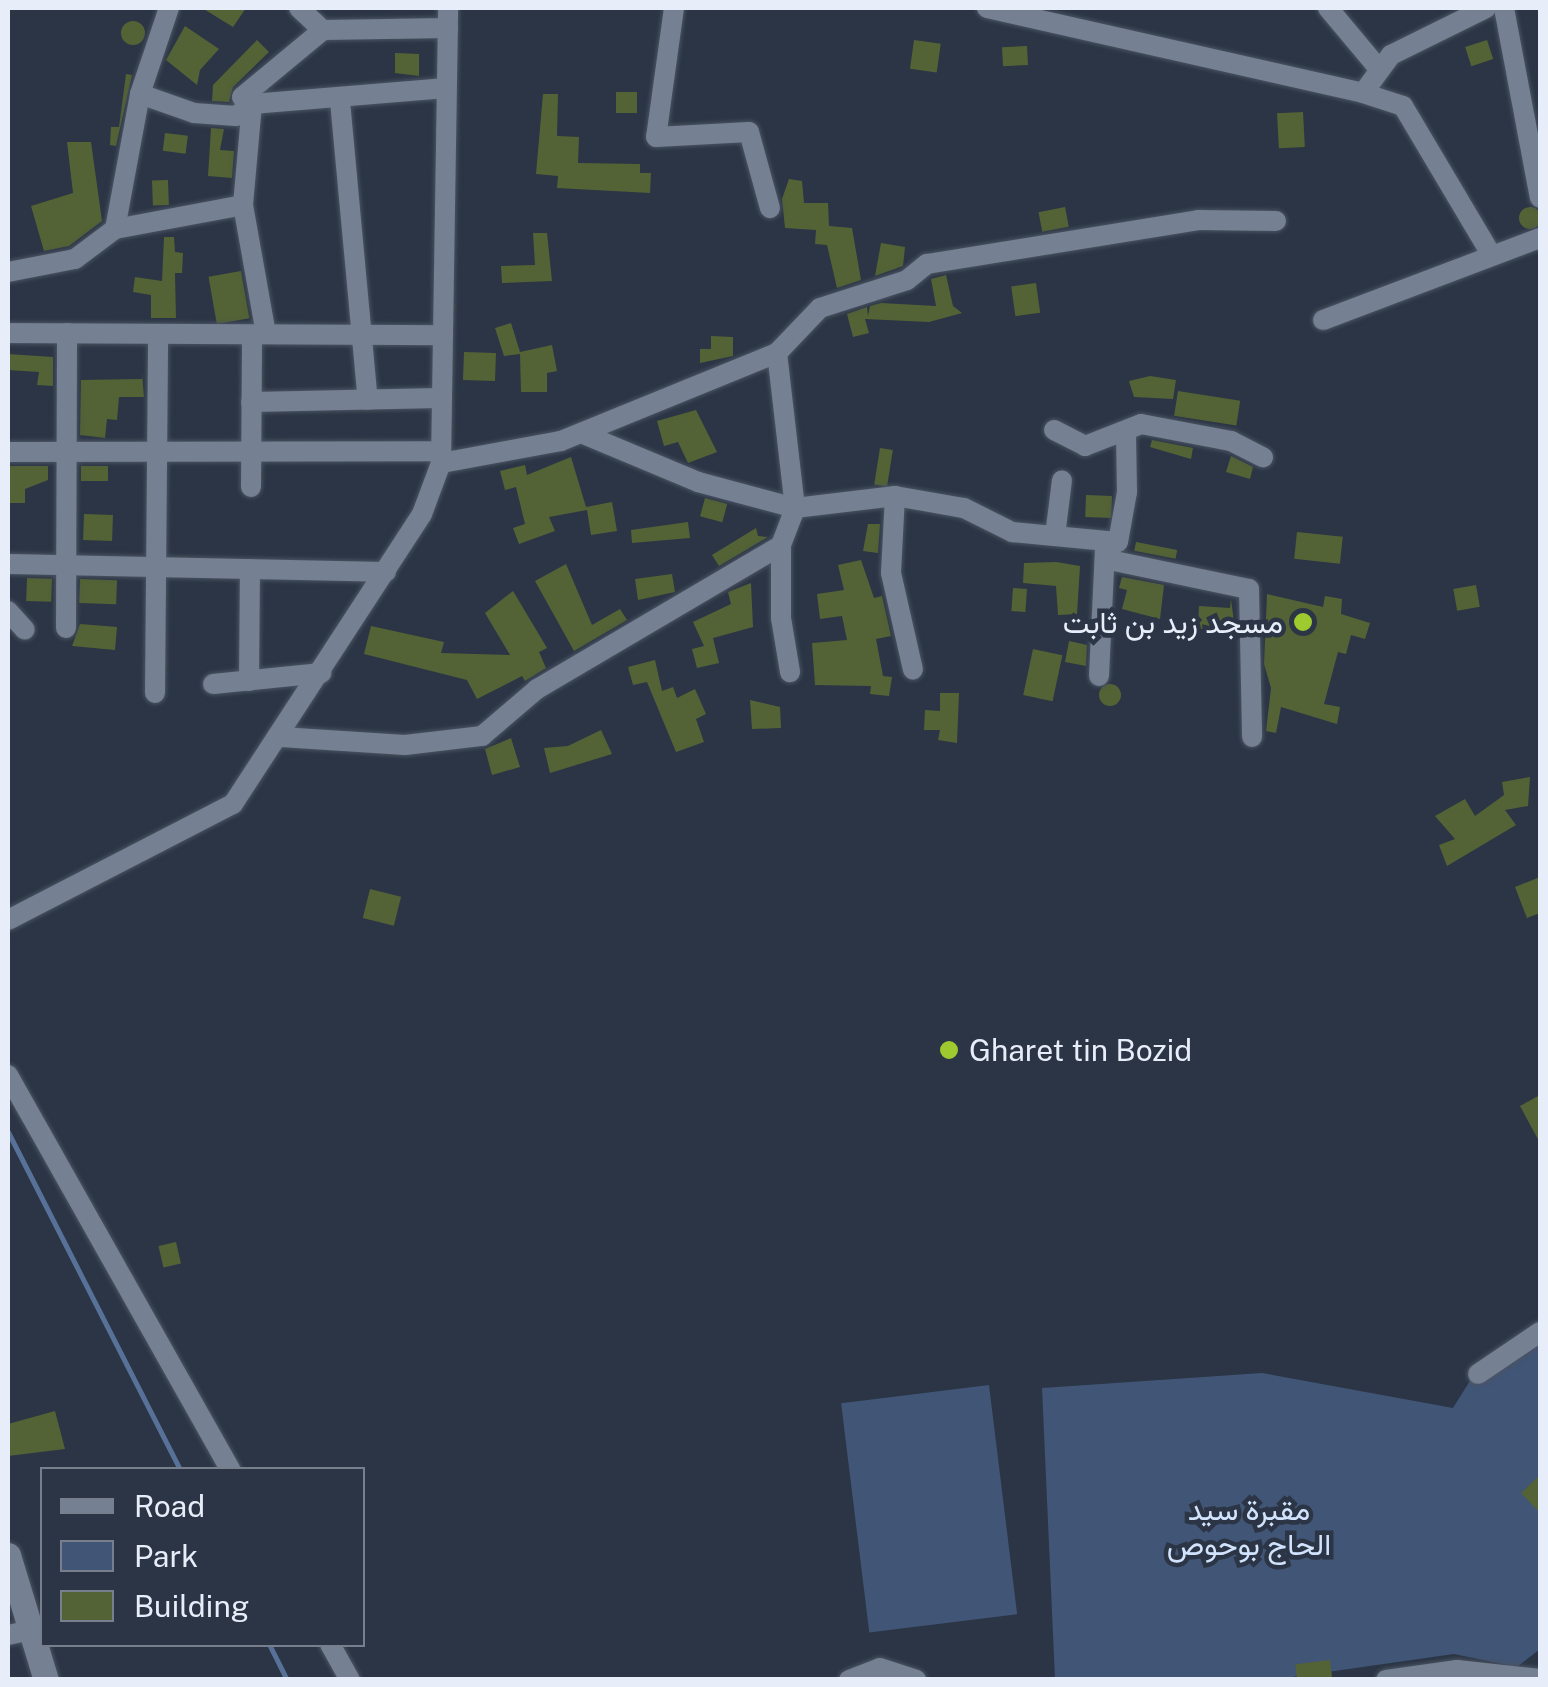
<!DOCTYPE html>
<meta charset="utf-8">
<style>
body{margin:0}
#map{position:relative;width:1548px;height:1687px;overflow:hidden;background:#2b3545;font-family:"Public Sans",Vazirmatn,sans-serif}
div>[style]{position:absolute}
.green>*{inset:0;background:#415576;transform-origin:0 0}
.stream>*{height:5px;margin:-2.5px;padding:0 2.5px;transform-origin:2.5px;border-radius:2.5px;background:#587199}
.building>*{inset:0;background:#536335;transform-origin:0 0}
.round{border-radius:50%}
.roads{filter:drop-shadow(0 0 2px #4a5361) drop-shadow(0 0 2px #4a5361)}
.minor>*{height:20px;margin:-10px;padding:0 10px;transform-origin:10px;border-radius:10px;background:#758092}
.tertiary>*{height:25px;margin:-12.5px;padding:0 12.5px;transform-origin:12.5px;border-radius:12.5px;background:#758092}
.dots>*{width:28px;height:28px;translate:-50% -50%;box-sizing:border-box;border:5px solid #2b3545;border-radius:50%}
span{translate:-50% -50%;white-space:nowrap;text-align:center;line-height:1.15;-webkit-text-stroke:9px #2b3545;paint-order:stroke}
.poi-label{font-size:30px;color:#e8eef9}
.right{translate:-100% -50%;text-align:right}
.left{translate:0 -50%;text-align:left}
.park-label{font-size:30px;color:#d2e3fd}
.frame{position:absolute;inset:0;border:10px solid #e8eef9;pointer-events:none}
.legend{position:absolute;left:40px;top:1467px;width:325px;height:180px;box-sizing:border-box;background:#2b3545;border:2px solid #777f8d;margin:0;padding:12px 18px;list-style:none;font-size:30px;color:#e8eef9}
.legend li{display:flex;align-items:center;gap:20px;height:50px}
.legend b{width:50px;border:2px solid #777f8d}
</style>
<div id="map">
<div class="green">
<div style="clip-path:polygon(1540px 1334px,1540px 1649px,1517px 1667px,1454px 1654px,1271px 1680px,1055px 1679px,1042px 1388px,1262px 1373px,1453px 1408px,1473px 1376px)"></div>
<div style="left:989px;top:1385px;width:231px;height:149px;rotate:83deg"></div>
</div>
<div class="stream">
<div style="left:8px;top:1132px;width:379px;rotate:63deg"></div>
<div style="left:269px;top:1644px;width:40px;rotate:63.4deg"></div>
</div>
<div class="building">
<div style="clip-path:polygon(202px 8px,246px 8px,233px 27px)"></div>
<div class="round" style="left:121px;top:21px;width:24px;height:24px"></div>
<div style="clip-path:polygon(185px 26px,219px 49px,200px 70px,197px 85px,166px 60px)"></div>
<div style="clip-path:polygon(257px 40px,269px 52px,233px 87px,229px 102px,212px 101px,213px 85px)"></div>
<div style="left:914px;top:40px;width:27px;height:29px;rotate:8deg"></div>
<div style="left:1487px;top:40px;width:20px;height:23px;rotate:72deg"></div>
<div style="left:1027px;top:46px;width:19px;height:25px;rotate:87deg"></div>
<div style="clip-path:polygon(395px 53px,419px 54px,419px 76px,395px 73px)"></div>
<div style="clip-path:polygon(126px 74px,132px 75px,116px 146px,110px 145px,111px 127px,119px 127px)"></div>
<div style="left:616px;top:92px;width:21px;height:21px"></div>
<div style="clip-path:polygon(543px 94px,558px 94px,557px 136px,579px 137px,578px 163px,640px 164px,640px 173px,651px 173px,650px 193px,557px 188px,558px 176px,536px 174px)"></div>
<div style="left:1303px;top:112px;width:35px;height:26px;rotate:87deg"></div>
<div style="clip-path:polygon(211px 128px,224px 129px,220px 150px,234px 151px,232px 178px,208px 176px)"></div>
<div style="left:165px;top:133px;width:23px;height:18px;rotate:7deg"></div>
<div style="clip-path:polygon(67px 142px,91px 142px,102px 221px,69px 246px,44px 251px,31px 206px,73px 193px)"></div>
<div style="clip-path:polygon(789px 179px,802px 181px,804px 203px,828px 203px,829px 226px,852px 228px,861px 280px,837px 288px,827px 245px,815px 244px,816px 230px,785px 228px,782px 199px)"></div>
<div style="left:168px;top:180px;width:25px;height:16px;rotate:88deg"></div>
<div style="left:1065px;top:207px;width:20px;height:27px;rotate:79deg"></div>
<div class="round" style="left:1519px;top:207px;width:22px;height:22px"></div>
<div style="clip-path:polygon(533px 233px,547px 233px,552px 281px,502px 283px,501px 266px,535px 265px)"></div>
<div style="clip-path:polygon(164px 237px,174px 237px,175px 252px,183px 253px,182px 273px,175px 273px,176px 318px,151px 318px,151px 295px,133px 292px,135px 277px,162px 281px)"></div>
<div style="clip-path:polygon(881px 243px,905px 247px,903px 266px,875px 276px)"></div>
<div style="left:241px;top:271px;width:48px;height:33px;rotate:80deg"></div>
<div style="clip-path:polygon(946px 275px,953px 306px,962px 313px,929px 322px,865px 319px,869px 333px,853px 337px,847px 314px,867px 307px,868px 316px,870px 306px,881px 303px,936px 306px,931px 279px)"></div>
<div style="left:1036px;top:283px;width:30px;height:25px;rotate:82deg"></div>
<div style="clip-path:polygon(511px 323px,520px 352px,552px 345px,557px 371px,547px 373px,547px 392px,521px 392px,520px 354px,504px 356px,495px 328px)"></div>
<div style="clip-path:polygon(711px 336px,733px 337px,733px 356px,700px 363px,700px 349px,711px 349px)"></div>
<div style="left:464px;top:352px;width:32px;height:28px;rotate:2deg"></div>
<div style="clip-path:polygon(8px 354px,53px 357px,53px 386px,37px 385px,39px 372px,8px 370px)"></div>
<div style="clip-path:polygon(142px 373px,144px 397px,119px 397px,117px 420px,107px 419px,105px 438px,80px 435px,81px 380px,142px 379px)"></div>
<div style="clip-path:polygon(1150px 376px,1176px 380px,1173px 399px,1134px 397px,1129px 381px)"></div>
<div style="left:1178px;top:391px;width:63px;height:25px;rotate:9deg"></div>
<div style="clip-path:polygon(696px 410px,717px 452px,688px 463px,678px 442px,664px 446px,657px 421px)"></div>
<div style="clip-path:polygon(1152px 440px,1193px 448px,1191px 459px,1150px 447px)"></div>
<div style="left:880px;top:448px;width:13px;height:37px;rotate:9deg"></div>
<div style="clip-path:polygon(1231px 456px,1253px 467px,1250px 479px,1226px 472px)"></div>
<div style="clip-path:polygon(571px 457px,586px 507px,612px 502px,617px 531px,591px 535px,587px 510px,549px 517px,555px 531px,519px 544px,513px 528px,525px 524px,516px 487px,505px 490px,500px 471px,525px 465px,527px 475px)"></div>
<div style="clip-path:polygon(8px 466px,48px 466px,48px 480px,25px 489px,25px 503px,8px 503px)"></div>
<div style="left:81px;top:466px;width:27px;height:15px"></div>
<div style="left:1086px;top:495px;width:26px;height:22px;rotate:2deg"></div>
<div style="left:705px;top:498px;width:23px;height:19px;rotate:15deg"></div>
<div style="left:84px;top:514px;width:29px;height:26px;rotate:2deg"></div>
<div style="clip-path:polygon(688px 522px,690px 538px,632px 543px,631px 530px)"></div>
<div style="clip-path:polygon(868px 524px,880px 524px,878px 553px,863px 551px)"></div>
<div style="clip-path:polygon(756px 528px,758px 536px,768px 537px,719px 566px,712px 555px)"></div>
<div style="left:1297px;top:532px;width:46px;height:27px;rotate:6deg"></div>
<div style="left:1136px;top:542px;width:42px;height:9px;rotate:11deg"></div>
<div style="clip-path:polygon(861px 560px,874px 598px,882px 596px,891px 636px,876px 639px,883px 676px,892px 677px,889px 696px,870px 694px,871px 686px,815px 685px,812px 643px,847px 640px,842px 616px,820px 619px,817px 594px,844px 590px,838px 565px)"></div>
<div style="clip-path:polygon(1056px 562px,1080px 566px,1077px 614px,1058px 615px,1056px 586px,1023px 583px,1024px 563px)"></div>
<div style="clip-path:polygon(566px 564px,592px 625px,620px 609px,627px 620px,574px 651px,535px 581px)"></div>
<div style="clip-path:polygon(672px 574px,675px 592px,638px 600px,635px 579px)"></div>
<div style="clip-path:polygon(1122px 577px,1164px 585px,1160px 619px,1122px 609px,1127px 590px,1119px 588px)"></div>
<div style="left:27px;top:578px;width:25px;height:23px;rotate:2deg"></div>
<div style="left:80px;top:579px;width:37px;height:24px;rotate:2deg"></div>
<div style="clip-path:polygon(751px 583px,753px 627px,713px 638px,719px 663px,697px 668px,692px 649px,704px 646px,693px 622px,731px 604px,728px 592px)"></div>
<div style="left:1476px;top:585px;width:22px;height:23px;rotate:80deg"></div>
<div style="left:1013px;top:588px;width:14px;height:23px;rotate:4deg"></div>
<div style="clip-path:polygon(513px 591px,547px 648px,539px 652px,546px 668px,525px 681px,522px 676px,477px 699px,467px 680px,364px 654px,371px 626px,444px 642px,441px 653px,510px 655px,485px 613px)"></div>
<div style="clip-path:polygon(1267px 594px,1323px 607px,1325px 596px,1342px 599px,1341px 614px,1370px 623px,1365px 639px,1351px 635px,1346px 654px,1338px 652px,1324px 704px,1340px 707px,1337px 724px,1281px 707px,1276px 733px,1266px 731px,1271px 688px,1264px 664px)"></div>
<div style="clip-path:polygon(1231px 599px,1236px 638px,1198px 628px,1199px 606px,1230px 608px)"></div>
<div style="clip-path:polygon(80px 624px,117px 627px,115px 650px,72px 646px)"></div>
<div style="clip-path:polygon(1069px 641px,1087px 645px,1086px 666px,1065px 662px)"></div>
<div style="left:1033px;top:649px;width:30px;height:47px;rotate:12deg"></div>
<div style="clip-path:polygon(655px 660px,662px 691px,673px 687px,677px 698px,695px 689px,706px 714px,696px 719px,704px 742px,676px 752px,647px 682px,633px 685px,628px 667px)"></div>
<div class="round" style="left:1099px;top:684px;width:22px;height:22px"></div>
<div style="clip-path:polygon(940px 693px,959px 693px,957px 743px,938px 740px,940px 730px,924px 730px,925px 710px,940px 711px)"></div>
<div style="clip-path:polygon(750px 700px,780px 707px,781px 728px,752px 729px)"></div>
<div style="clip-path:polygon(601px 730px,612px 754px,550px 773px,544px 748px,568px 746px)"></div>
<div style="clip-path:polygon(511px 738px,520px 767px,492px 775px,485px 749px)"></div>
<div style="clip-path:polygon(1530px 777px,1528px 806px,1505px 810px,1516px 825px,1447px 866px,1439px 845px,1455px 839px,1435px 816px,1465px 799px,1475px 816px,1504px 795px,1502px 782px)"></div>
<div style="clip-path:polygon(1540px 877px,1540px 913px,1527px 918px,1515px 887px)"></div>
<div style="left:370px;top:889px;width:32px;height:30px;rotate:14deg"></div>
<div style="clip-path:polygon(1540px 1095px,1540px 1143px,1520px 1106px)"></div>
<div style="left:176px;top:1242px;width:22px;height:18px;rotate:77deg"></div>
<div style="clip-path:polygon(55px 1411px,65px 1449px,8px 1456px,8px 1424px)"></div>
<div style="clip-path:polygon(1540px 1475px,1540px 1513px,1521px 1493px)"></div>
<div style="left:1330px;top:1660px;width:17px;height:35px;rotate:83deg"></div>
</div>
<div class="roads">
<div class="minor">
<div style="left:299px;top:8px;width:33px;rotate:43deg"></div>
<div style="left:674px;top:8px;width:130px;rotate:97.9deg"></div>
<div style="left:656px;top:137px;width:93px;rotate:-3.1deg"></div>
<div style="left:749px;top:132px;width:79px;rotate:74.6deg"></div>
<div style="left:987px;top:8px;width:385px;rotate:12.7deg"></div>
<div style="left:1328px;top:8px;width:80px;rotate:50.1deg"></div>
<div style="left:1486px;top:8px;width:106px;rotate:153.7deg"></div>
<div style="left:1391px;top:55px;width:47px;rotate:126.4deg"></div>
<div style="left:1363px;top:93px;width:42px;rotate:18deg"></div>
<div style="left:1403px;top:106px;width:172px;rotate:59.3deg"></div>
<div style="left:1504px;top:8px;width:193px;rotate:79.3deg"></div>
<div style="left:140px;top:94px;width:57px;rotate:19.4deg"></div>
<div style="left:194px;top:113px;width:42px;rotate:4.1deg"></div>
<div style="left:236px;top:116px;width:20px;rotate:-37deg"></div>
<div style="left:252px;top:104px;width:195px;rotate:-4.7deg"></div>
<div style="left:340px;top:101px;width:300px;rotate:84.7deg"></div>
<div style="left:252px;top:104px;width:12px;rotate:-145deg"></div>
<div style="left:242px;top:97px;width:105px;rotate:-39.6deg"></div>
<div style="left:323px;top:30px;width:125px;rotate:-0.9deg"></div>
<div style="left:252px;top:104px;width:101px;rotate:95.1deg"></div>
<div style="left:243px;top:205px;width:131px;rotate:79.9deg"></div>
<div style="left:115px;top:229px;width:137px;rotate:-79.5deg"></div>
<div style="left:140px;top:94px;width:91px;rotate:-71.4deg"></div>
<div style="left:8px;top:272px;width:68px;rotate:-11deg"></div>
<div style="left:75px;top:259px;width:50px;rotate:-36.9deg"></div>
<div style="left:115px;top:229px;width:130px;rotate:-10.6deg"></div>
<div style="left:1323px;top:320px;width:232px;rotate:-20.7deg"></div>
<div style="left:8px;top:333px;width:434px;rotate:0.3deg"></div>
<div style="left:251px;top:402px;width:190px;rotate:-1.2deg"></div>
<div style="left:1054px;top:430px;width:35px;rotate:27deg"></div>
<div style="left:1085px;top:446px;width:60px;rotate:-21.4deg"></div>
<div style="left:1141px;top:424px;width:92px;rotate:10.7deg"></div>
<div style="left:1231px;top:441px;width:36px;rotate:27deg"></div>
<div style="left:581px;top:433px;width:127px;rotate:22.7deg"></div>
<div style="left:698px;top:482px;width:100px;rotate:15deg"></div>
<div style="left:795px;top:508px;width:101px;rotate:-6.8deg"></div>
<div style="left:895px;top:496px;width:70px;rotate:9.9deg"></div>
<div style="left:964px;top:508px;width:54px;rotate:26.6deg"></div>
<div style="left:1012px;top:532px;width:106px;rotate:5.4deg"></div>
<div style="left:1118px;top:542px;width:51px;rotate:-79.8deg"></div>
<div style="left:1127px;top:492px;width:57px;rotate:-91deg"></div>
<div style="left:8px;top:452px;width:433px;rotate:-0.1deg"></div>
<div style="left:441px;top:463px;width:122px;rotate:-10.4deg"></div>
<div style="left:561px;top:441px;width:233px;rotate:-22.2deg"></div>
<div style="left:251px;top:487px;width:152px;rotate:-89.6deg"></div>
<div style="left:895px;top:496px;width:77px;rotate:93deg"></div>
<div style="left:891px;top:573px;width:99px;rotate:77.2deg"></div>
<div style="left:1055px;top:536px;width:56px;rotate:-82.9deg"></div>
<div style="left:781px;top:545px;width:73px;rotate:90deg"></div>
<div style="left:781px;top:618px;width:55px;rotate:80.5deg"></div>
<div style="left:1105px;top:559px;width:147px;rotate:11.8deg"></div>
<div style="left:1249px;top:589px;width:148px;rotate:88.8deg"></div>
<div style="left:8px;top:564px;width:378px;rotate:1.2deg"></div>
<div style="left:8px;top:611px;width:25px;rotate:48deg"></div>
<div style="left:66px;top:628px;width:295px;rotate:-89.8deg"></div>
<div style="left:1099px;top:676px;width:127px;rotate:-87.3deg"></div>
<div style="left:249px;top:681px;width:112px;rotate:-89.5deg"></div>
<div style="left:213px;top:684px;width:109px;rotate:-5.8deg"></div>
<div style="left:155px;top:693px;width:359px;rotate:-89.5deg"></div>
<div style="left:281px;top:737px;width:124px;rotate:3.7deg"></div>
<div style="left:405px;top:745px;width:78px;rotate:-6.7deg"></div>
<div style="left:482px;top:736px;width:72px;rotate:-40.5deg"></div>
<div style="left:537px;top:689px;width:283px;rotate:-30.5deg"></div>
<div style="left:781px;top:545px;width:40px;rotate:-69deg"></div>
<div style="left:795px;top:508px;width:156px;rotate:-96.6deg"></div>
<div style="left:777px;top:353px;width:62px;rotate:-46.3deg"></div>
<div style="left:820px;top:308px;width:91px;rotate:-17.8deg"></div>
<div style="left:907px;top:280px;width:26px;rotate:-39deg"></div>
<div style="left:927px;top:264px;width:275px;rotate:-9.2deg"></div>
<div style="left:1198px;top:220px;width:78px;rotate:0.7deg"></div>
<div style="left:8px;top:920px;width:253px;rotate:-27.3deg"></div>
<div style="left:233px;top:804px;width:346px;rotate:-56.9deg"></div>
<div style="left:422px;top:514px;width:54px;rotate:-69.6deg"></div>
<div style="left:441px;top:463px;width:455px;rotate:-89.1deg"></div>
<div style="left:8px;top:1075px;width:454px;rotate:60.6deg"></div>
<div style="left:1478px;top:1374px;width:75px;rotate:-34.1deg"></div>
<div style="left:8px;top:1635px;width:24px;rotate:-12deg"></div>
<div style="left:330px;top:1644px;width:41px;rotate:60.9deg"></div>
<div style="left:849px;top:1680px;width:33px;rotate:-21deg"></div>
<div style="left:880px;top:1668px;width:38px;rotate:18deg"></div>
<div style="left:1386px;top:1680px;width:72px;rotate:-8deg"></div>
<div style="left:1457px;top:1670px;width:83px;rotate:6.2deg"></div>
</div>
<div class="tertiary">
<div style="left:8px;top:1555px;width:131px;rotate:73.1deg"></div>
</div>
</div>
<div class="dots">
<div style="left:1303px;top:622px;background:#9eca2f"></div>
<div style="left:949px;top:1050px;background:#9eca2f"></div>
</div>
<div class="poi-label">
<span class="right" style="left:1283px;top:622px">مسجد زيد بن ثابت</span>
<span class="left" style="left:969px;top:1050px">Gharet tin Bozid</span>
</div>
<div class="park-label">
<span style="left:1249px;top:1526px">مقبرة سيد<br>الحاج بوحوص</span>
</div>
<div class="frame"></div>
<ul class="legend">
<li><b style="height:12px;background:#758092"></b>Road</li>
<li><b style="height:28px;background:#415576"></b>Park</li>
<li><b style="height:28px;background:#536335"></b>Building</li>
</ul>
</div>
